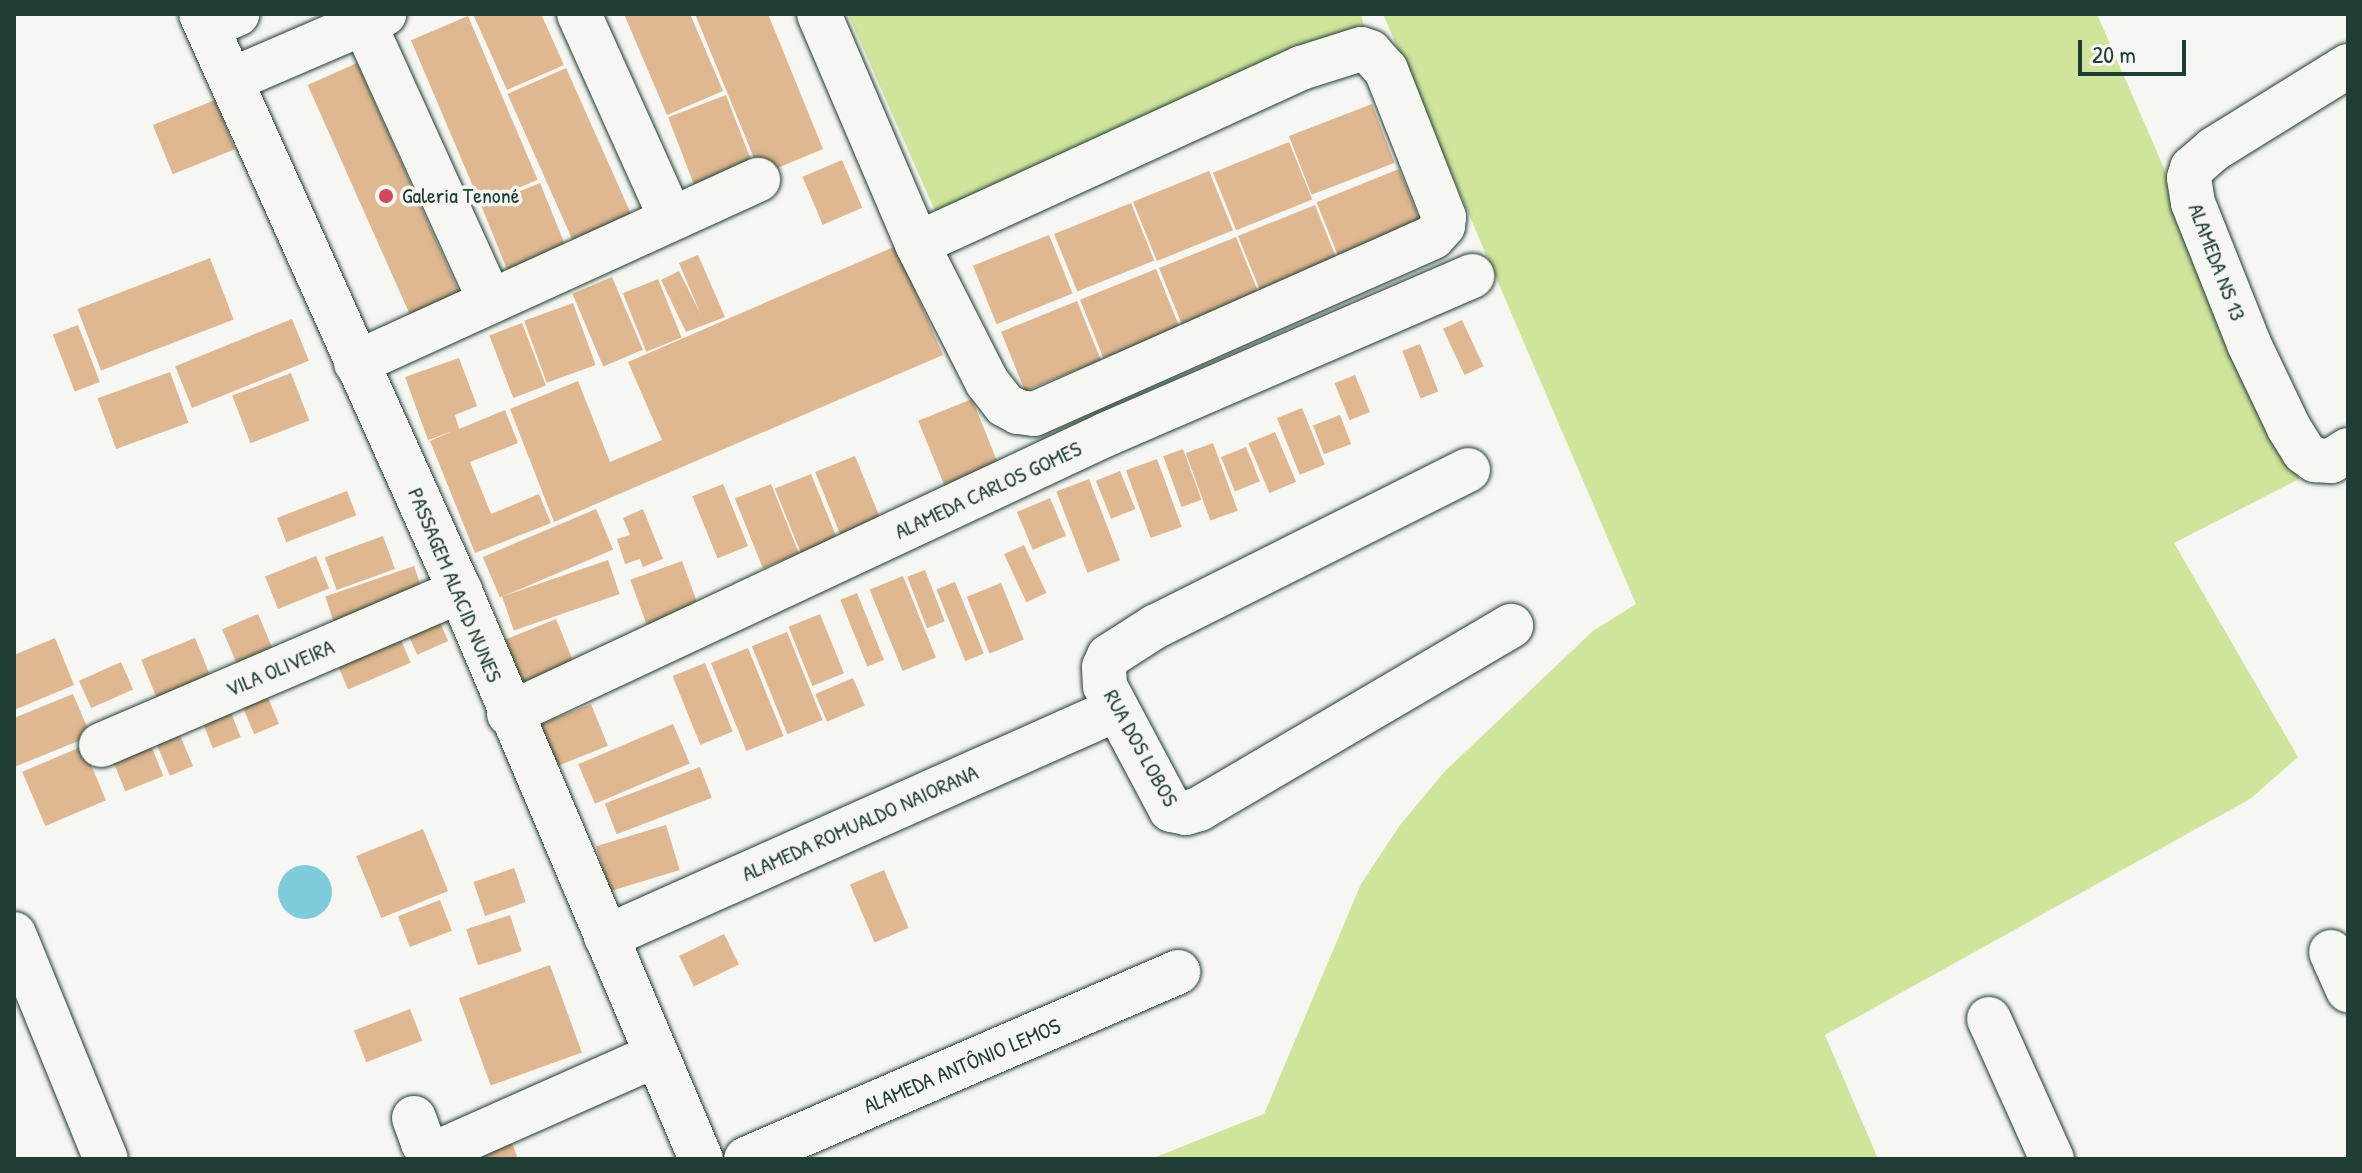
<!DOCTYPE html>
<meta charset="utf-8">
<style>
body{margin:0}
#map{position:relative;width:2362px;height:1173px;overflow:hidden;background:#f6f6f2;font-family:"Patrick Hand",sans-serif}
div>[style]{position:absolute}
.green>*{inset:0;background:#cee59b}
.water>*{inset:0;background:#7ecbdc}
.round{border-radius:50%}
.building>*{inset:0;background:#dfb790;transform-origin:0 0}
.roads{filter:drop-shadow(0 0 2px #1f3d34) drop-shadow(0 0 2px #1f3d34)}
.minor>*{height:44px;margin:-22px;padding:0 22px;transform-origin:22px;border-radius:22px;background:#f6f6f2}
.major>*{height:44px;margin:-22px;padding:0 22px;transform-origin:22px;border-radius:22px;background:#f6f6f2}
.dots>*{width:22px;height:22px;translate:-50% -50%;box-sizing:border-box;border:4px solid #f6f6f2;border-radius:50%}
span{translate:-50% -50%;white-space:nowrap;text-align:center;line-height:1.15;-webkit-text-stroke:7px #f6f6f2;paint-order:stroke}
.poi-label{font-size:22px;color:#1f3d34}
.left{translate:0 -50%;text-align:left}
.street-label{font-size:22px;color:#1f3d34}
.frame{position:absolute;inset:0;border:16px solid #1f3d34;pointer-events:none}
.scale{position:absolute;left:2078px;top:40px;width:108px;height:36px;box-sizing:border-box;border:4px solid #1f3d34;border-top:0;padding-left:10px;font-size:24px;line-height:28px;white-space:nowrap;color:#1f3d34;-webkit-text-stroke:6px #f6f6f2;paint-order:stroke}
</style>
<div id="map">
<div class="green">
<div style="clip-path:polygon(848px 14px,1361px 14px,1366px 35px,936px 213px)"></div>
<div style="clip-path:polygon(1383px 14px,2097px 14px,2299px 479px,2174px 543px,2298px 757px,2250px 799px,1825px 1035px,1878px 1159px,1151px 1159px,1264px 1114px,1361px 884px,1400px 825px,1445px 771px,1593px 631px,1636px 604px)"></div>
</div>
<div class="water">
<div class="round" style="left:278px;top:865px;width:54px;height:54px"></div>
</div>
<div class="building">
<div style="clip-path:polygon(473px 14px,541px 14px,564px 65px,507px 90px)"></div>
<div style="clip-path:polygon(624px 14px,690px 14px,723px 91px,667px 115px)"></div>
<div style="clip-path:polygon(695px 14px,768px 14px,823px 149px,761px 175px)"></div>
<div style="left:468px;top:16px;width:178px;height:62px;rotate:67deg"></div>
<div style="left:357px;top:63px;width:268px;height:54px;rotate:66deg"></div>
<div style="left:566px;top:68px;width:175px;height:64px;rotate:66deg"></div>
<div style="left:726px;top:95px;width:84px;height:62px;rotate:69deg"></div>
<div style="left:215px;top:100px;width:53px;height:67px;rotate:68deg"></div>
<div style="left:1372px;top:104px;width:63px;height:89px;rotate:69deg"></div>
<div style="left:1289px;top:142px;width:62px;height:82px;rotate:68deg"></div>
<div style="left:842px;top:160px;width:52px;height:43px;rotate:67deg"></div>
<div style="left:1399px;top:169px;width:62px;height:89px;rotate:68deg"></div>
<div style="left:1209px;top:171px;width:64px;height:82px;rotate:68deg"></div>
<div style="left:540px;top:183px;width:83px;height:63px;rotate:68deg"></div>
<div style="left:1131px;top:203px;width:62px;height:83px;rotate:68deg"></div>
<div style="left:1315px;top:205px;width:62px;height:83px;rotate:68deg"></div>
<div style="left:1049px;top:235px;width:63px;height:82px;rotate:68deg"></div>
<div style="left:1236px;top:237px;width:62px;height:83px;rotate:68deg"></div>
<div style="clip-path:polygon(896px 246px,943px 355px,554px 522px,510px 409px,578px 381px,610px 462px,662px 440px,628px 362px)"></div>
<div style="clip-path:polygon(698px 255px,725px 317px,686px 332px,661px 280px,679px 271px,701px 315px,679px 263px)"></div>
<div style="left:210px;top:258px;width:66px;height:142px;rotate:69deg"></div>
<div style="left:1156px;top:269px;width:63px;height:82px;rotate:68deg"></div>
<div style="left:612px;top:277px;width:79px;height:43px;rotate:67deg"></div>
<div style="left:658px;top:279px;width:63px;height:38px;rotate:68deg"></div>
<div style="left:1077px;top:301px;width:64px;height:82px;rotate:68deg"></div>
<div style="left:573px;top:303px;width:66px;height:52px;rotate:70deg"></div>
<div style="left:292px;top:319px;width:45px;height:126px;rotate:68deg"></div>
<div style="left:1462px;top:320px;width:51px;height:21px;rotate:65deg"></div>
<div style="left:522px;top:323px;width:67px;height:35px;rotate:69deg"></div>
<div style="left:78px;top:325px;width:61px;height:27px;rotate:69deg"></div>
<div style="left:1420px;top:344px;width:51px;height:19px;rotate:69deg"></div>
<div style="clip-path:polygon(459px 358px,477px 406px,455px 415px,459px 429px,505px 410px,518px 443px,470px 462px,491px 514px,539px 494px,551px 523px,475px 553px,430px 441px,453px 431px,428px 440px,405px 377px)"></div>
<div style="left:170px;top:372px;width:54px;height:77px;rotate:70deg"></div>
<div style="left:291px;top:373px;width:51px;height:63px;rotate:69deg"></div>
<div style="left:1355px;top:375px;width:40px;height:22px;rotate:68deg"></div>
<div style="left:972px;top:399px;width:84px;height:58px;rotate:68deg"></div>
<div style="left:1302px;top:408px;width:61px;height:27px;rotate:68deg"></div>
<div style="left:1340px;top:415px;width:31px;height:29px;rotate:69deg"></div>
<div style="left:1275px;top:432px;width:54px;height:29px;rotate:67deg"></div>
<div style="left:1213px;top:443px;width:72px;height:29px;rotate:70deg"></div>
<div style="left:1246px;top:447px;width:37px;height:27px;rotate:68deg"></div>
<div style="left:1183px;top:449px;width:54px;height:21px;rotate:70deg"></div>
<div style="left:855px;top:456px;width:81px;height:43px;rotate:68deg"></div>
<div style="left:1157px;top:459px;width:72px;height:33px;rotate:70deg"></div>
<div style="left:1120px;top:471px;width:41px;height:26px;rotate:68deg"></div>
<div style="left:811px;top:474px;width:79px;height:39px;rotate:68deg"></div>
<div style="left:1089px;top:479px;width:87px;height:35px;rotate:69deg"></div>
<div style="left:723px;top:484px;width:67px;height:33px;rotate:68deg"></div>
<div style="left:771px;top:484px;width:75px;height:39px;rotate:68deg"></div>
<div style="left:347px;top:491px;width:26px;height:75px;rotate:69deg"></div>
<div style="left:1050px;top:498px;width:41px;height:36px;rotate:67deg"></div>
<div style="left:596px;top:509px;width:44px;height:123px;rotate:67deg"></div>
<div style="clip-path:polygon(643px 509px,663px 559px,643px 567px,640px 559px,625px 564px,617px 539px,630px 535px,623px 518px)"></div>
<div style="left:383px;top:536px;width:35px;height:62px;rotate:70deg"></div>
<div style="left:1024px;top:545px;width:53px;height:22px;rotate:65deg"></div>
<div style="left:316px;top:556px;width:35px;height:55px;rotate:68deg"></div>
<div style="left:608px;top:560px;width:36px;height:112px;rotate:71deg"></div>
<div style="left:682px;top:561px;width:58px;height:55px;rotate:70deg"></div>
<div style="left:414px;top:566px;width:40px;height:94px;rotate:71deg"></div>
<div style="left:925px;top:570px;width:55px;height:19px;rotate:69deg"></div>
<div style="left:903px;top:576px;width:88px;height:36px;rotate:68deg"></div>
<div style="left:955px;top:582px;width:77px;height:20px;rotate:68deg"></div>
<div style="left:1001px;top:583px;width:61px;height:37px;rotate:68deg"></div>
<div style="left:857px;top:593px;width:72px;height:18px;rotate:68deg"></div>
<div style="left:434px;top:609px;width:35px;height:34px;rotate:66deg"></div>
<div style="left:258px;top:614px;width:48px;height:39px;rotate:67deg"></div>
<div style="left:820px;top:614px;width:64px;height:34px;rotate:68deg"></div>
<div style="left:556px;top:619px;width:58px;height:56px;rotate:68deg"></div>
<div style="left:395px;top:626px;width:40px;height:68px;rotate:67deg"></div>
<div style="left:787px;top:632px;width:95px;height:38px;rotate:68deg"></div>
<div style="clip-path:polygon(55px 638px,74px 685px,14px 710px,14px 655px)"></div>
<div style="left:195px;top:638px;width:56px;height:58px;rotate:68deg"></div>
<div style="left:748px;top:648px;width:95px;height:40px;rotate:68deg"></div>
<div style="left:121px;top:662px;width:30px;height:46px;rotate:66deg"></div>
<div style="left:705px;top:663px;width:74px;height:35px;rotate:68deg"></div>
<div style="left:853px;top:678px;width:30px;height:41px;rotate:67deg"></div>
<div style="left:263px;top:686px;width:41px;height:27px;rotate:67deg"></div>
<div style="clip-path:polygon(73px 694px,91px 736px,14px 767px,14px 718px)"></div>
<div style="left:225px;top:698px;width:42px;height:30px;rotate:68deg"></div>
<div style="left:591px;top:704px;width:45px;height:54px;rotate:68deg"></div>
<div style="left:173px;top:719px;width:51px;height:25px;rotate:67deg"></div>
<div style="left:673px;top:724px;width:43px;height:103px;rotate:67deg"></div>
<div style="left:148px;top:738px;width:41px;height:41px;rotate:68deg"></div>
<div style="left:83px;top:746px;width:59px;height:66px;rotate:67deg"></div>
<div style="left:700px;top:767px;width:33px;height:102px;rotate:69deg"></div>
<div style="left:666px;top:825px;width:47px;height:73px;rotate:73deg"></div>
<div style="left:423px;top:829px;width:67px;height:72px;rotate:68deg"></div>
<div style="left:514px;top:868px;width:36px;height:43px;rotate:71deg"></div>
<div style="left:884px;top:870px;width:63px;height:37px;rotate:67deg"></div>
<div style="left:440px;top:900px;width:33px;height:45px;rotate:69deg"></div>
<div style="left:510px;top:915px;width:38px;height:46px;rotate:72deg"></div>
<div style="left:724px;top:934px;width:34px;height:50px;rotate:64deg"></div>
<div style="left:550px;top:965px;width:93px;height:97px;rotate:70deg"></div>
<div style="left:410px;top:1009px;width:34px;height:60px;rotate:69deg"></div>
<div style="clip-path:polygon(511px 1140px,518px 1159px,461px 1159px)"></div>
</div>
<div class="roads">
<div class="minor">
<div style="left:579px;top:14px;width:213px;rotate:65.8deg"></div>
<div style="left:819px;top:14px;width:250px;rotate:66.9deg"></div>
<div style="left:917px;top:244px;width:155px;rotate:63.1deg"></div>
<div style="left:987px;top:382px;width:29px;rotate:52deg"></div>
<div style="left:1005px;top:405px;width:15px;rotate:28deg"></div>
<div style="left:1018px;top:412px;width:16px;rotate:7deg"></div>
<div style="left:1034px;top:414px;width:436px;rotate:-23.9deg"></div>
<div style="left:1433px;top:237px;width:15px;rotate:-48deg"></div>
<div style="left:1443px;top:226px;width:9px;rotate:-84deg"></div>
<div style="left:1444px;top:217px;width:158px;rotate:-111.5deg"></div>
<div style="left:1386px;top:70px;width:24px;rotate:-132deg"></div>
<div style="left:1370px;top:52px;width:9px;rotate:-162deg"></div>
<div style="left:1361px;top:49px;width:63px;rotate:162.4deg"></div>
<div style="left:1301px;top:68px;width:422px;rotate:155.4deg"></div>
<div style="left:364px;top:23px;width:290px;rotate:65.6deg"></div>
<div style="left:207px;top:27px;width:33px;rotate:-23deg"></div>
<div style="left:2348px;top:66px;width:158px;rotate:148.2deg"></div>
<div style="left:2214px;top:149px;width:29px;rotate:139deg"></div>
<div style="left:2192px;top:168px;width:10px;rotate:107deg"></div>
<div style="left:2189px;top:178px;width:25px;rotate:81deg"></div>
<div style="left:2193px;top:203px;width:152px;rotate:68.3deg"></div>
<div style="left:2249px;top:344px;width:93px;rotate:64.5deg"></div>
<div style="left:2289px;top:428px;width:28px;rotate:58deg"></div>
<div style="left:2304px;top:452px;width:14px;rotate:36deg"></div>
<div style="left:2315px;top:460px;width:16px;rotate:4deg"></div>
<div style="left:2331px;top:461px;width:20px;rotate:-33deg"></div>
<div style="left:231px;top:80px;width:167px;rotate:-23.3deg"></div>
<div style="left:356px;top:363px;width:442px;rotate:-24.5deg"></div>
<div style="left:1468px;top:470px;width:349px;rotate:153.4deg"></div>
<div style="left:1156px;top:626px;width:56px;rotate:147.4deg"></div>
<div style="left:1109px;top:656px;width:12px;rotate:114deg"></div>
<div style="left:1104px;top:667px;width:19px;rotate:87deg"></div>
<div style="left:1105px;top:686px;width:140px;rotate:62deg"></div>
<div style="left:1171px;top:810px;width:15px;rotate:11deg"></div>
<div style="left:1186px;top:813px;width:14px;rotate:-17deg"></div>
<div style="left:1199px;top:809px;width:362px;rotate:-30.4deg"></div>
<div style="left:509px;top:714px;width:660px;rotate:-25.09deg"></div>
<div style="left:1107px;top:434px;width:398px;rotate:-23.4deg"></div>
<div style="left:101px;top:745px;width:391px;rotate:-23.2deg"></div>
<div style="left:14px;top:934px;width:243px;rotate:67.8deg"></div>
<div style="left:606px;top:937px;width:557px;rotate:-24.04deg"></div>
<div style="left:2331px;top:952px;width:42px;rotate:65.9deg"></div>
<div style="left:1989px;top:1019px;width:154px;rotate:65.8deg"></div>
<div style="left:414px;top:1118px;width:27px;rotate:70deg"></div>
<div style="left:423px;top:1143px;width:10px;rotate:45deg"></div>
<div style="left:430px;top:1150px;width:10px;rotate:6deg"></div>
<div style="left:440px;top:1151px;width:237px;rotate:-23.9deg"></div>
<div style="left:746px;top:1159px;width:471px;rotate:-23.4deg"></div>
</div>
<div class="major">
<div style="left:201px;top:14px;width:632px;rotate:65.83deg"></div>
<div style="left:460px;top:591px;width:617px;rotate:67.01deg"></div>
</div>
</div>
<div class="dots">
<div style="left:386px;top:196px;background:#d1495b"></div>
</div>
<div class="poi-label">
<span class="left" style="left:402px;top:196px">Galeria Tenoné</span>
</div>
<div class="street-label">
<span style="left:2217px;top:262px;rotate:69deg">ALAMEDA NS 13</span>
<span style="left:988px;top:490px;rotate:-25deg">ALAMEDA CARLOS GOMES</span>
<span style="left:455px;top:585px;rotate:67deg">PASSAGEM ALACID NUNES</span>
<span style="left:280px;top:668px;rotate:-23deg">VILA OLIVEIRA</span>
<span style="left:1141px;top:748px;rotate:61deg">RUA DOS LOBOS</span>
<span style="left:860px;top:823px;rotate:-24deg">ALAMEDA ROMUALDO NAIORANA</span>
<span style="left:962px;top:1066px;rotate:-23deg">ALAMEDA ANTÔNIO LEMOS</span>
</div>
<div class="frame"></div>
<div class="scale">20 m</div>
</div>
